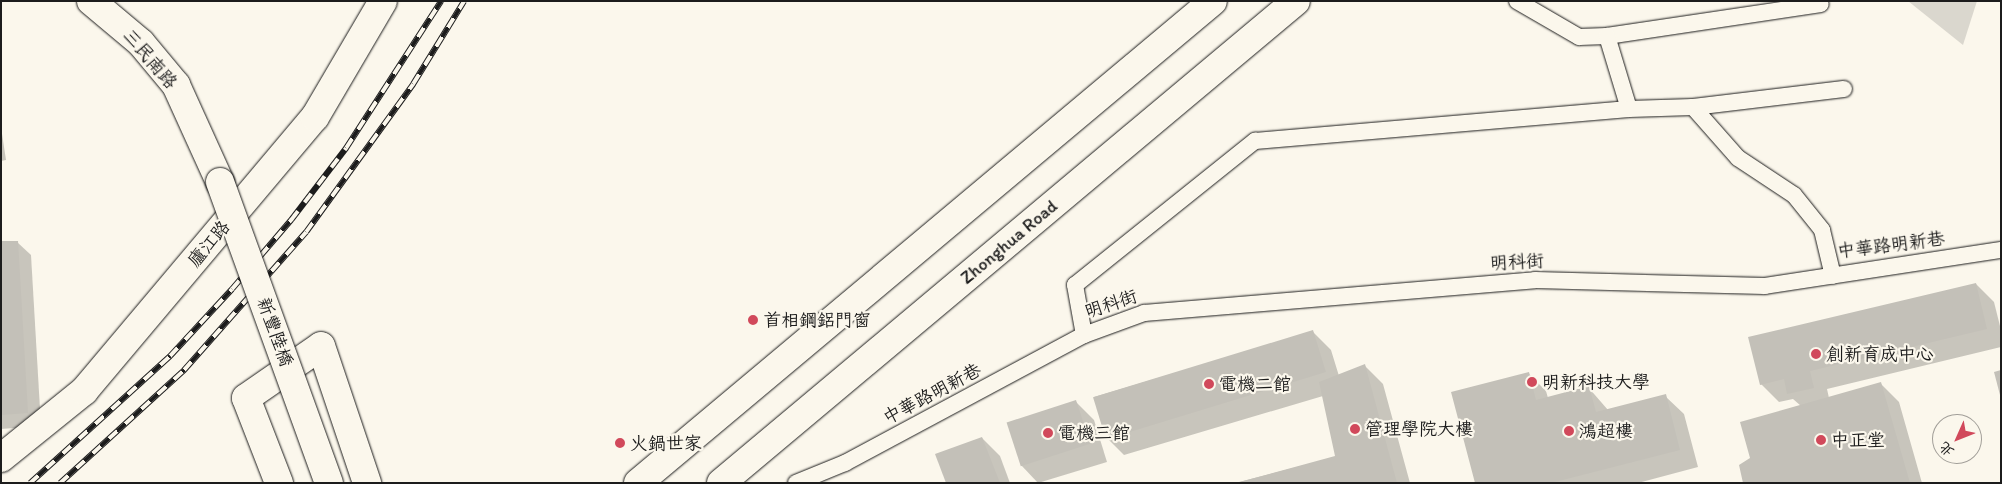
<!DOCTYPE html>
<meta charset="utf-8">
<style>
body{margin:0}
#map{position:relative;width:2002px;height:484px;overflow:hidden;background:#fbf7ec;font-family:Itim,"LXGW WenKai TC",sans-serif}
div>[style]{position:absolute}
.green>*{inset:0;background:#dad7ce}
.shadow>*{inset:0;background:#0003}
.building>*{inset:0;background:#c3c0b8;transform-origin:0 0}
.roads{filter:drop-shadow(0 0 1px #1c1c1c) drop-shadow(0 0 1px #1c1c1c)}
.lane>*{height:16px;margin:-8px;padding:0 8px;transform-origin:8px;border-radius:8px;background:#fbf7ec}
.street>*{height:28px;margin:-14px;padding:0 14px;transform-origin:14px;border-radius:14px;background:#fbf7ec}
.secondary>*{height:28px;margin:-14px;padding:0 14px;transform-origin:14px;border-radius:14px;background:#fbf7ec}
.primary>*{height:28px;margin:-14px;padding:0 14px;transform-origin:14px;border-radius:14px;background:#fbf7ec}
.rail>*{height:5.5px;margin-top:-2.75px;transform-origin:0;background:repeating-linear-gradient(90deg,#fbf7ec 0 11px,#1c1c1c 0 22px);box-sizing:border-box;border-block:1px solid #1c1c1c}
.bridges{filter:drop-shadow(0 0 1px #1c1c1c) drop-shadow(0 0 1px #1c1c1c)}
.secondary-bridge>*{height:28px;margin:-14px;padding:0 14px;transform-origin:14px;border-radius:14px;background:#fbf7ec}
.dots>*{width:14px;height:14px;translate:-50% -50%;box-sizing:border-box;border:2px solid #fbf7ec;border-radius:50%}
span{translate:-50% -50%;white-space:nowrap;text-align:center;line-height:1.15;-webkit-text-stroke:4.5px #fbf7ec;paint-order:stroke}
.street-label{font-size:18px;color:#1c1c1c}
.poi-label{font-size:18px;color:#1c1c1c}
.left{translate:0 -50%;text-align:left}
.frame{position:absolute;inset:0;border:2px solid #1c1c1c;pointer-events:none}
.north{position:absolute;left:1932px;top:414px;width:50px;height:50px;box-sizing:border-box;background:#fbf7ec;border:1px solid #a29f99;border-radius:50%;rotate:226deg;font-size:14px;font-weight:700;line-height:20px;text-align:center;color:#1c1c1c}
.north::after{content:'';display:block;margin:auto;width:18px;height:22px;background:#d1495b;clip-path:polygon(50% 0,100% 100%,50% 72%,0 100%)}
</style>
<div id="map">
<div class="green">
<div style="clip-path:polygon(1908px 1px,1977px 1px,1963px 45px)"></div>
</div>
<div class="shadow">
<div style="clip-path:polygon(1px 127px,6px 160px,1px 161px)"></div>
<div style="clip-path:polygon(17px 242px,31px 255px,41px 426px,1px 429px,1px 243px)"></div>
<div style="clip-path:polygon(1976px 284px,1994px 302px,2001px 330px,2001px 347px,1827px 389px,1829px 398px,1881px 384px,1899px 402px,1922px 483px,1745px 483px,1752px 459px,1801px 406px,1793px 399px,1779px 402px,1761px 384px)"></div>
<div style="clip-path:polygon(1313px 332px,1331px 350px,1339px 376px,1365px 366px,1383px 384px,1410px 483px,1235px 483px,1336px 457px,1323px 396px,1124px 455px,1106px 437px,1094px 397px)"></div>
<div style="clip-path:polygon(1528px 373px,1546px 391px,1548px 398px,1588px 387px,1608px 410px,1665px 396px,1684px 414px,1698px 467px,1638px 483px,1477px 483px)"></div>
<div style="clip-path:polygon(1076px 402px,1094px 420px,1107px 462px,1038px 483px,1021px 465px)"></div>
<div style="clip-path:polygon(982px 438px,1000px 456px,1010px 483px,948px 483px)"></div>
</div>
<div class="building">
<div style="clip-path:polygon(1px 241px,18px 241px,28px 413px,1px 415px)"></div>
<div style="clip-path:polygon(1976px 283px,1987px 329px,1810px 371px,1814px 388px,1787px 394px,1784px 379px,1760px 385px,1748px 337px)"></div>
<div style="left:1313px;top:330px;width:44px;height:230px;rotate:73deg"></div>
<div style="clip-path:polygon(1365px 364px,1397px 483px,1236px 483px,1335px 456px,1319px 382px)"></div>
<div style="clip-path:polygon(2001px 370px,2001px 395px,2000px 395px,1994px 372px)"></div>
<div style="clip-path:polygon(1529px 372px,1536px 400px,1589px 386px,1596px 412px,1666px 394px,1680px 450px,1551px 483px,1475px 483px,1451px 392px)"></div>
<div style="clip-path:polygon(1881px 382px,1910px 483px,1743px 483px,1739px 465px,1750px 458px,1740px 422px)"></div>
<div style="left:1076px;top:400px;width:46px;height:73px;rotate:72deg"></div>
<div style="clip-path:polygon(982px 437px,1000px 483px,946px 483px,935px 454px)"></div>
</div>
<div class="roads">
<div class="lane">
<div style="left:1517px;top:1px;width:72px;rotate:30.1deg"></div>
<div style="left:1579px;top:37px;width:28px;rotate:-2deg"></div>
<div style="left:1607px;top:36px;width:216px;rotate:-8.5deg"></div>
<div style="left:1607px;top:36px;width:76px;rotate:73.2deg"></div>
<div style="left:1693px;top:107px;width:152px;rotate:-6.8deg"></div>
<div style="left:1084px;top:335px;width:51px;rotate:-100.2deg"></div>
<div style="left:1075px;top:285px;width:231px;rotate:-38.7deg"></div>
<div style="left:1255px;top:141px;width:375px;rotate:-4.9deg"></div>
<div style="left:1629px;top:109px;width:64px;rotate:-1.8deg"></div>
<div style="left:1693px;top:107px;width:68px;rotate:48.6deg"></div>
<div style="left:1738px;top:158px;width:67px;rotate:33.5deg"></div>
<div style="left:1794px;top:195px;width:45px;rotate:51.3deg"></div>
<div style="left:1822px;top:230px;width:47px;rotate:76.6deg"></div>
<div style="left:796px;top:483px;width:53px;rotate:-22.2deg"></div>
<div style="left:845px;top:463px;width:271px;rotate:-28.2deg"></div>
<div style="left:1084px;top:335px;width:64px;rotate:-20.1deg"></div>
<div style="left:1144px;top:313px;width:392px;rotate:-4.8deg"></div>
<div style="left:1535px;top:280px;width:230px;rotate:1.5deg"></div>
<div style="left:1765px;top:286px;width:239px;rotate:-8.7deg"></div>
</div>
<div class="street">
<div style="left:1px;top:458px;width:107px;rotate:-38.9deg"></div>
<div style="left:84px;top:391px;width:358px;rotate:-49.9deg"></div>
<div style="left:315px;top:117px;width:134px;rotate:-59.6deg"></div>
<div style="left:279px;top:483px;width:91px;rotate:-111.2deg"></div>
<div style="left:246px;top:398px;width:91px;rotate:-34.7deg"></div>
<div style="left:321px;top:346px;width:145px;rotate:71.4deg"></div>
</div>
<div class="secondary">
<div style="left:91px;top:1px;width:65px;rotate:40deg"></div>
<div style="left:141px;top:43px;width:55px;rotate:50.2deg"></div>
<div style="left:176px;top:85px;width:107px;rotate:65.6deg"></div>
</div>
<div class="primary">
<div style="left:638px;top:483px;width:750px;rotate:-39.97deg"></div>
<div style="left:721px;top:483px;width:750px;rotate:-39.97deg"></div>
</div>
</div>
<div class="rail">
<div style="left:30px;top:483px;width:189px;rotate:-42.2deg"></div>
<div style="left:170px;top:356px;width:91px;rotate:-47.2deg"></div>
<div style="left:232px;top:289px;width:91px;rotate:-49.5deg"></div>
<div style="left:291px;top:220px;width:91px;rotate:-52.6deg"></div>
<div style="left:346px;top:148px;width:175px;rotate:-57.1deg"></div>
<div style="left:60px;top:483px;width:168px;rotate:-42.3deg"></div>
<div style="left:184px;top:370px;width:184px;rotate:-48.5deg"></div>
<div style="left:306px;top:232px;width:183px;rotate:-54.1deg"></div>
<div style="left:413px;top:84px;width:97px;rotate:-58.4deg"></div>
</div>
<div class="bridges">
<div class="secondary-bridge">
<div style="left:220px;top:182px;width:320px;rotate:70.1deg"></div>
</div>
</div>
<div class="dots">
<div style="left:753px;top:320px;background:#d1495b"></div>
<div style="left:1816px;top:354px;background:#d1495b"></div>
<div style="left:1532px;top:382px;background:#d1495b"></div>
<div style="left:1209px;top:384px;background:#d1495b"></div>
<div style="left:1355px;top:429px;background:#d1495b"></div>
<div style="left:1569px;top:431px;background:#d1495b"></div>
<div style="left:1048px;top:433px;background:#d1495b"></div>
<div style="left:1821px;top:440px;background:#d1495b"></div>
<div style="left:620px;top:443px;background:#d1495b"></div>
</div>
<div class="street-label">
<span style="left:150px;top:59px;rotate:49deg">三民南路</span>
<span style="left:1009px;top:242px;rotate:-40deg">Zhonghua Road</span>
<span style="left:209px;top:244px;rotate:-50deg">廬江路</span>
<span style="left:1891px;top:245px;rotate:-7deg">中華路明新巷</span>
<span style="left:1517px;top:262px;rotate:-3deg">明科街</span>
<span style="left:1111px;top:304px;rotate:-18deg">明科街</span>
<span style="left:275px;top:332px;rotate:70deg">新豐陸橋</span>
<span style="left:932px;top:394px;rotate:-28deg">中華路明新巷</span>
</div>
<div class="poi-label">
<span class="left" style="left:763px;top:320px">首相鋼鋁門窗</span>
<span class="left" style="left:1826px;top:354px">創新育成中心</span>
<span class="left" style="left:1542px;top:382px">明新科技大學</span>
<span class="left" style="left:1219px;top:384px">電機二館</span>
<span class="left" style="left:1365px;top:429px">管理學院大樓</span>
<span class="left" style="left:1579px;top:431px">鴻超樓</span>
<span class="left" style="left:1058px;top:433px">電機三館</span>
<span class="left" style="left:1831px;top:440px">中正堂</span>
<span class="left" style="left:630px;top:443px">火鍋世家</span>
</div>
<div class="frame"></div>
<div class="north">北</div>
</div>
